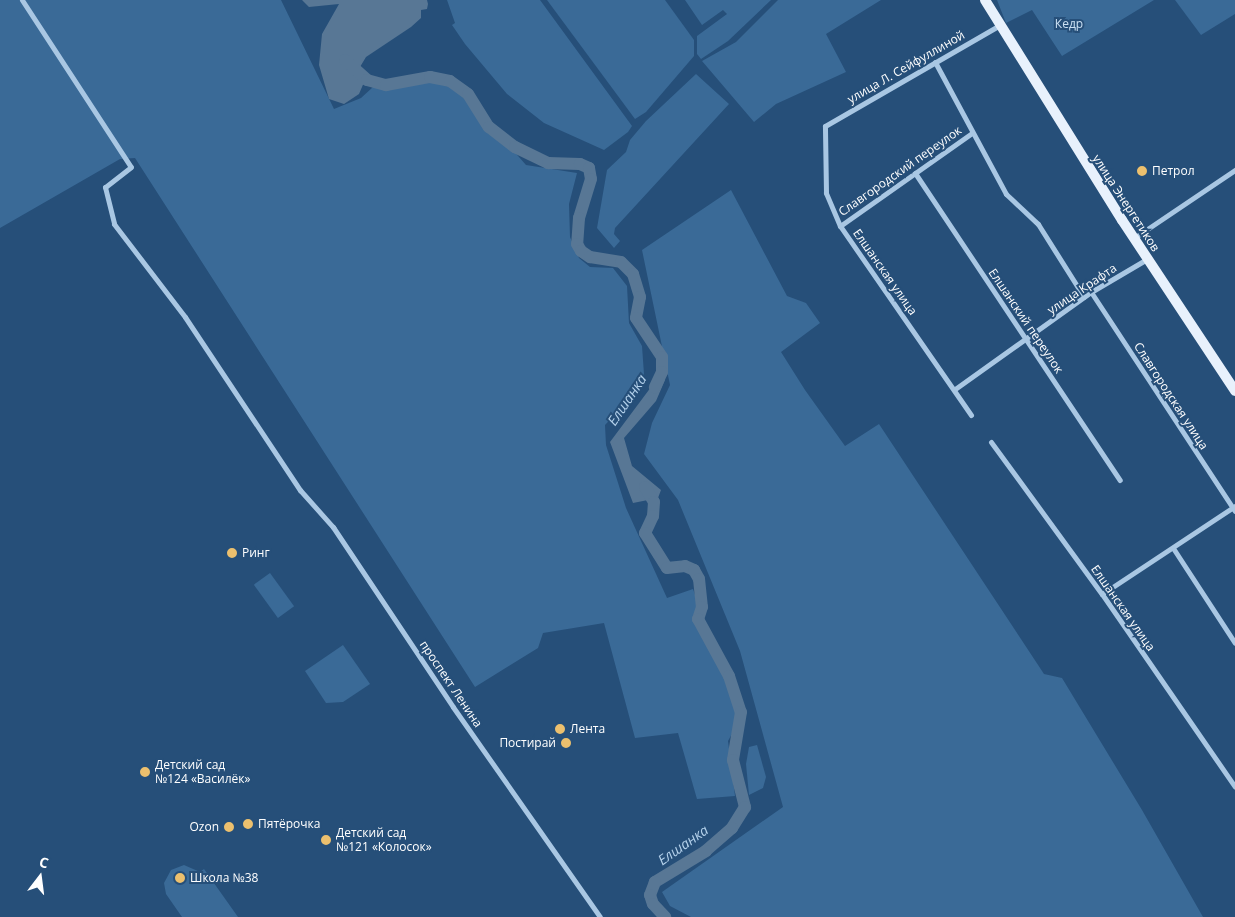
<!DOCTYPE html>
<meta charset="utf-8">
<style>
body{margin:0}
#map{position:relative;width:1235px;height:917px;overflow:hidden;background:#264f79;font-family:"Open Sans",sans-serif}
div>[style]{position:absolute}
.green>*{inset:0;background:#3a6a97;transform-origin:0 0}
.water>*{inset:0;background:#587795}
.river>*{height:12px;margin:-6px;padding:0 6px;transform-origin:6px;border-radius:6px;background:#587795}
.street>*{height:5px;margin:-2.5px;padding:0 2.5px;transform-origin:2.5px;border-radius:2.5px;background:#a9c7e3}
.primary>*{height:10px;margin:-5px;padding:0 5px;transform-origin:5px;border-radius:5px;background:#e8f1fc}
.dots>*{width:14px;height:14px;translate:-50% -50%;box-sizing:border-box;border:2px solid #264f79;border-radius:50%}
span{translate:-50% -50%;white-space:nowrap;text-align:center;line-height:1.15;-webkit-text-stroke:4px #264f79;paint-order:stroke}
.park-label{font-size:12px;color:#cbe0f3}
.street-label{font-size:12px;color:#fff}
.poi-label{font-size:12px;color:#fff}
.left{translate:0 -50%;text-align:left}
.right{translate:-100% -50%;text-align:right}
.water-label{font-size:14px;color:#b4d1eb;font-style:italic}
.north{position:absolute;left:15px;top:852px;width:50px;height:50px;-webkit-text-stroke:4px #264f79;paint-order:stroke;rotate:15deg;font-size:14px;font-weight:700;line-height:20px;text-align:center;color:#fff}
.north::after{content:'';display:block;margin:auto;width:18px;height:22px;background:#fff;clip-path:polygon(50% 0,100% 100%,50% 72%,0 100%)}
</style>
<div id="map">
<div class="green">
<div style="clip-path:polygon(0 0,281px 0,334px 109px,361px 98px,373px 87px,440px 82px,459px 89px,526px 165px,577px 173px,569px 204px,570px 237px,579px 258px,590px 267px,613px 268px,627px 286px,629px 323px,642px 346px,644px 374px,637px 391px,605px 425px,606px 445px,626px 508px,667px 598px,693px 589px,739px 721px,728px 741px,735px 796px,697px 799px,678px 733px,635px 738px,604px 623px,543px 633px,538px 648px,475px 687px,135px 158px,120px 159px,0 228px)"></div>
<div style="clip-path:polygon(447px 0,540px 0,632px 126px,628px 132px,604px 150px,544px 123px,507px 94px,465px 44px,452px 25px,455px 23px)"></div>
<div style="clip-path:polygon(547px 0,665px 0,694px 40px,694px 56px,646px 112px,635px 119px)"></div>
<div style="clip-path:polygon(685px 0,771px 0,728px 41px,701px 59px,697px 54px,697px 36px,727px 14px,723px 10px,702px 25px)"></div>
<div style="clip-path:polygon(778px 0,881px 0,826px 34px,846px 72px,776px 104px,754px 122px,702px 61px,736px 42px)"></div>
<div style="clip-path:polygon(997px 0,1154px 0,1062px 56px,1032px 10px,1006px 23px)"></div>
<div style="clip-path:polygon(1175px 0,1235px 0,1235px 14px,1201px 35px)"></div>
<div style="clip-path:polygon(696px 74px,729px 104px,615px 228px,614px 234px,620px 241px,614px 248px,597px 228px,607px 170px,626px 152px,630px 140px,646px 121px)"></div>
<div style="clip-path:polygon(731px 190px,787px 296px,806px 303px,820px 323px,781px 352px,805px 390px,845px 446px,879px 424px,1044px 674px,1062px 678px,1142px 810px,1203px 917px,691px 917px,670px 906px,662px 892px,783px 807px,740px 651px,678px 500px,644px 454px,652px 423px,670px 385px,642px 250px)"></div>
<div style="left:270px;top:573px;width:41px;height:20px;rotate:54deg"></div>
<div style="clip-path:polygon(343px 645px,370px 684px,343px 702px,326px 703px,305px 671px)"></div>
<div style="clip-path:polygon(757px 745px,766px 777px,763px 788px,749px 795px,746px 764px,749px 747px)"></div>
<div style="clip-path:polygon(184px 865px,200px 872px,204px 869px,238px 917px,182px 917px,166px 894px,164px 883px,171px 870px)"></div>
</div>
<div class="water">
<div style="clip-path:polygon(302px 0,427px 0,428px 4px,427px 9px,421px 10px,421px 18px,411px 27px,366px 57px,357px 72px,360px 79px,365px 80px,359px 94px,344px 104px,329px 99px,319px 65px,322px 34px,339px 4px,309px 7px)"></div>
<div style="clip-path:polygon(663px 371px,665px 380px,656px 401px,624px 438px,632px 466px,661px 490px,658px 498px,633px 503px,610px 442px)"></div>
</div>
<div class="river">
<div style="left:345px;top:60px;width:30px;rotate:42deg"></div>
<div style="left:367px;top:80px;width:20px;rotate:15deg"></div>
<div style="left:386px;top:85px;width:45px;rotate:-10.3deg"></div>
<div style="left:430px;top:77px;width:20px;rotate:11deg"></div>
<div style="left:450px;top:81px;width:22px;rotate:36deg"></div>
<div style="left:468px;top:94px;width:39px;rotate:58deg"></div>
<div style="left:489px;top:127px;width:33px;rotate:38deg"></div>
<div style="left:515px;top:147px;width:37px;rotate:26deg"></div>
<div style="left:548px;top:163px;width:32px;rotate:2deg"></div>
<div style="left:580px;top:164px;width:10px;rotate:24deg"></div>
<div style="left:589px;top:168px;width:11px;rotate:80deg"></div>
<div style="left:591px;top:179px;width:41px;rotate:107.1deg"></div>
<div style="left:579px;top:218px;width:26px;rotate:94deg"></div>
<div style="left:577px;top:244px;width:8px;rotate:60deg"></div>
<div style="left:581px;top:251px;width:11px;rotate:34deg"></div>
<div style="left:590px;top:257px;width:31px;rotate:9deg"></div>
<div style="left:621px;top:262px;width:17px;rotate:45deg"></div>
<div style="left:633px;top:274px;width:24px;rotate:73deg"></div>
<div style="left:640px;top:297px;width:21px;rotate:101deg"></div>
<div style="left:636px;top:318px;width:47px;rotate:56.3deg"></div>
<div style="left:662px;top:357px;width:15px;rotate:90deg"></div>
<div style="left:662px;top:372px;width:17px;rotate:115deg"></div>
<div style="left:645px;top:487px;width:17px;rotate:59deg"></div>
<div style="left:654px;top:502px;width:14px;rotate:94deg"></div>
<div style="left:653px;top:516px;width:19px;rotate:115deg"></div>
<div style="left:645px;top:533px;width:41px;rotate:57.8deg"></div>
<div style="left:667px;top:568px;width:18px;rotate:-6deg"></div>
<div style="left:685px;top:566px;width:10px;rotate:24deg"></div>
<div style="left:694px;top:570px;width:10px;rotate:61deg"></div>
<div style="left:699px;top:579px;width:28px;rotate:84deg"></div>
<div style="left:702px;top:607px;width:13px;rotate:108deg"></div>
<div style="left:698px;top:619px;width:65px;rotate:61.5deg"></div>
<div style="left:729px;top:676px;width:38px;rotate:72deg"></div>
<div style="left:741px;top:712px;width:49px;rotate:99.5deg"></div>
<div style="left:733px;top:760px;width:49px;rotate:75.7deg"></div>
<div style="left:745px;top:807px;width:25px;rotate:122deg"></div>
<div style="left:732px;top:828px;width:35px;rotate:139deg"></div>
<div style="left:706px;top:851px;width:60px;rotate:148.7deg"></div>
<div style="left:655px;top:882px;width:14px;rotate:111deg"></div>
<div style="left:650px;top:895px;width:9px;rotate:72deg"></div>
<div style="left:653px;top:904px;width:18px;rotate:47deg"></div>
</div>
<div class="street">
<div style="left:22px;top:0;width:199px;rotate:56.9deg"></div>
<div style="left:131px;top:167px;width:33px;rotate:142deg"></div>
<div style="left:105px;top:187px;width:38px;rotate:76deg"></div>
<div style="left:114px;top:224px;width:117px;rotate:52.6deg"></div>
<div style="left:185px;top:317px;width:208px;rotate:56.4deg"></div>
<div style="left:300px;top:490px;width:50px;rotate:48.3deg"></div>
<div style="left:333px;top:527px;width:216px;rotate:56.3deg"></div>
<div style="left:453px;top:707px;width:256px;rotate:55deg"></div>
<div style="left:935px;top:62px;width:150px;rotate:61.7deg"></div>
<div style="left:1006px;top:194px;width:44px;rotate:43.2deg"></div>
<div style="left:1038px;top:224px;width:86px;rotate:57.8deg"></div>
<div style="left:915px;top:173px;width:369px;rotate:56.3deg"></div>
<div style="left:840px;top:226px;width:161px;rotate:-35.2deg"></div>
<div style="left:1134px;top:238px;width:122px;rotate:-34deg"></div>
<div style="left:1091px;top:292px;width:262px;rotate:56.7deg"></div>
<div style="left:955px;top:389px;width:167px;rotate:-35.5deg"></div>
<div style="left:1091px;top:292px;width:65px;rotate:-30.5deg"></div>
<div style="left:971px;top:415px;width:230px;rotate:-124.7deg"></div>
<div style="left:840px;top:226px;width:36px;rotate:-113deg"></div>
<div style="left:826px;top:193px;width:67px;rotate:-90.9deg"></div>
<div style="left:825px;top:126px;width:200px;rotate:-30deg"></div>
<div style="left:991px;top:442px;width:188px;rotate:53.9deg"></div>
<div style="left:1102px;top:594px;width:234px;rotate:55.4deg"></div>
<div style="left:1173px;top:548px;width:113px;rotate:56.9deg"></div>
<div style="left:1102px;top:594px;width:159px;rotate:-33.5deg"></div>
</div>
<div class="primary">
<div style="left:985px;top:0;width:259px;rotate:58.1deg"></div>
<div style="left:1122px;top:220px;width:205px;rotate:56.5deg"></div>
</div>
<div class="dots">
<div style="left:1142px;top:171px;background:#ecc06e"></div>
<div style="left:232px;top:553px;background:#ecc06e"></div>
<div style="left:560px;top:729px;background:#ecc06e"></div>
<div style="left:566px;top:743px;background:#ecc06e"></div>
<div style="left:145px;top:772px;background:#ecc06e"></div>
<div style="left:248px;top:824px;background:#ecc06e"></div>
<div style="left:229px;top:827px;background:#ecc06e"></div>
<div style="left:326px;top:840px;background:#ecc06e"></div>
<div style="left:180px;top:878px;background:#ecc06e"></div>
</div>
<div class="park-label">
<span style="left:1069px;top:24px">Кедр</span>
</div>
<div class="street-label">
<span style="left:906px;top:67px;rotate:-30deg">улица Л. Сейфуллиной</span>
<span style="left:900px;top:171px;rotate:-35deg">Славгородский переулок</span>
<span style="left:1126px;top:203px;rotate:57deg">улица Энергетиков</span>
<span style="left:885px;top:272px;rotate:55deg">Елшанская улица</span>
<span style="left:1082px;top:289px;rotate:-34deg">улица Крафта</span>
<span style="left:1026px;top:321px;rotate:56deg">Елшанский переулок</span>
<span style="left:1171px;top:396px;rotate:57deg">Славгородская улица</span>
<span style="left:1123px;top:608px;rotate:55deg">Елшанская улица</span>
<span style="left:451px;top:684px;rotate:56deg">проспект Ленина</span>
</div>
<div class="poi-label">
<span class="left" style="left:1152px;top:171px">Петрол</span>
<span class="left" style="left:242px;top:553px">Ринг</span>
<span class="left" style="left:570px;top:729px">Лента</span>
<span class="right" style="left:556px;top:743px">Постирай</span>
<span class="left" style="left:155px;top:772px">Детский сад<br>№124 «Василёк»</span>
<span class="left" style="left:258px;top:824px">Пятёрочка</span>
<span class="right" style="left:219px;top:827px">Ozon</span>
<span class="left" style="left:336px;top:840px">Детский сад<br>№121 «Колосок»</span>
<span class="left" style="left:190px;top:878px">Школа №38</span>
</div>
<div class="water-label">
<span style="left:627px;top:400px;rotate:-56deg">Елшанка</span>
<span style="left:683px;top:845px;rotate:-35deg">Елшанка</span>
</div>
<div class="north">С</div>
</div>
